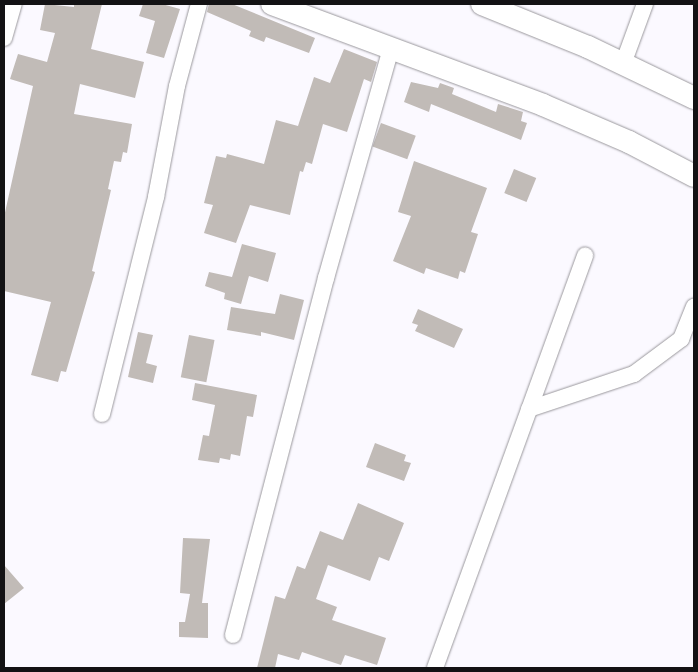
<!DOCTYPE html>
<style>
body{margin:0}
#map{position:relative;width:698px;height:672px;overflow:hidden;background:#fbf9ff;font-family:"Alegreya Sans",sans-serif}
div>[style]{position:absolute}
.building>*{inset:0;background:#c1bbb7;transform-origin:0 0}
.roads{filter:drop-shadow(0 0 1px #9a989d) drop-shadow(0 0 1px #9a989d)}
.street>*{height:16px;margin:-8px;padding:0 8px;transform-origin:8px;border-radius:8px;background:#fff}
.secondary>*{height:22px;margin:-11px;padding:0 11px;transform-origin:11px;border-radius:11px;background:#fff}
span{translate:-50% -50%;white-space:nowrap;text-align:center;line-height:1.15;-webkit-text-stroke:4px #fbf9ff;paint-order:stroke}
.frame{position:absolute;inset:0;border:5px solid #131214;pointer-events:none}
</style>
<div id="map">
<div class="building">
<div style="clip-path:polygon(45px 4px,74px 7px,74px 4px,102px 4px,91px 49px,144px 62px,135px 98px,80px 84px,74px 114px,132px 124px,127px 153px,123px 152px,121px 162px,114px 161px,108px 189px,111px 190px,92px 271px,95px 272px,66px 372px,61px 371px,58px 382px,31px 375px,51px 302px,4px 291px,4px 217px,33px 86px,10px 79px,18px 54px,47px 62px,55px 33px,40px 30px)"></div>
<div style="clip-path:polygon(143px 4px,162px 4px,180px 9px,164px 58px,146px 53px,155px 21px,139px 16px)"></div>
<div style="clip-path:polygon(209px 4px,232px 4px,315px 38px,309px 53px,266px 37px,264px 42px,249px 36px,251px 31px,207px 12px)"></div>
<div style="clip-path:polygon(344px 49px,377px 62px,371px 82px,364px 79px,347px 132px,323px 124px,312px 164px,306px 162px,303px 172px,300px 171px,290px 215px,250px 205px,236px 243px,204px 233px,213px 205px,204px 203px,216px 156px,226px 158px,227px 154px,264px 164px,276px 120px,298px 126px,314px 77px,330px 83px)"></div>
<div style="clip-path:polygon(411px 82px,438px 88px,440px 83px,454px 88px,452px 94px,496px 112px,498px 104px,523px 112px,521px 121px,527px 123px,521px 140px,431px 104px,429px 112px,404px 102px)"></div>
<div style="left:381px;top:123px;width:37px;height:25px;rotate:20deg"></div>
<div style="clip-path:polygon(414px 161px,487px 188px,471px 232px,478px 234px,465px 273px,460px 271px,458px 279px,426px 268px,424px 274px,393px 261px,411px 216px,398px 212px)"></div>
<div style="left:514px;top:169px;width:24px;height:26px;rotate:22deg"></div>
<div style="clip-path:polygon(242px 244px,276px 253px,268px 282px,249px 276px,241px 304px,224px 299px,225px 293px,205px 286px,209px 272px,232px 277px)"></div>
<div style="clip-path:polygon(280px 294px,304px 300px,294px 340px,261px 332px,261px 336px,227px 330px,231px 307px,275px 314px)"></div>
<div style="clip-path:polygon(418px 309px,463px 329px,454px 348px,415px 331px,418px 325px,412px 323px)"></div>
<div style="clip-path:polygon(138px 332px,153px 335px,146px 363px,157px 366px,153px 383px,128px 377px)"></div>
<div style="left:189px;top:335px;width:26px;height:43px;rotate:11deg"></div>
<div style="clip-path:polygon(195px 383px,257px 395px,253px 417px,247px 416px,240px 456px,231px 454px,230px 460px,220px 458px,219px 463px,198px 460px,203px 435px,209px 436px,215px 405px,192px 400px)"></div>
<div style="clip-path:polygon(375px 443px,406px 455px,404px 461px,411px 463px,404px 481px,366px 467px)"></div>
<div style="clip-path:polygon(358px 503px,404px 523px,389px 561px,379px 557px,370px 581px,328px 565px,316px 599px,337px 607px,332px 620px,386px 638px,377px 665px,345px 655px,341px 665px,302px 652px,299px 660px,278px 654px,275px 668px,257px 668px,275px 596px,285px 599px,297px 566px,305px 569px,320px 531px,343px 540px)"></div>
<div style="clip-path:polygon(183px 538px,210px 539px,202px 603px,208px 603px,208px 638px,179px 637px,179px 622px,185px 622px,190px 594px,180px 593px)"></div>
<div style="clip-path:polygon(4px 565px,24px 588px,4px 604px)"></div>
</div>
<div class="roads">
<div class="street">
<div style="left:4px;top:38px;width:35px;rotate:-74deg"></div>
<div style="left:623px;top:64px;width:64px;rotate:-69.9deg"></div>
<div style="left:529px;top:409px;width:111px;rotate:-18.4deg"></div>
<div style="left:634px;top:374px;width:59px;rotate:-36.7deg"></div>
<div style="left:681px;top:339px;width:35px;rotate:-68deg"></div>
<div style="left:102px;top:414px;width:224px;rotate:-76deg"></div>
<div style="left:156px;top:197px;width:113px;rotate:-79.3deg"></div>
<div style="left:177px;top:86px;width:85px;rotate:-75deg"></div>
<div style="left:233px;top:635px;width:369px;rotate:-75.4deg"></div>
<div style="left:326px;top:278px;width:239px;rotate:-74.2deg"></div>
<div style="left:435px;top:668px;width:439px;rotate:-70deg"></div>
</div>
<div class="secondary">
<div style="left:272px;top:4px;width:289px;rotate:20.4deg"></div>
<div style="left:543px;top:105px;width:94px;rotate:23.3deg"></div>
<div style="left:629px;top:142px;width:73px;rotate:27.6deg"></div>
<div style="left:482px;top:4px;width:114px;rotate:22.1deg"></div>
<div style="left:588px;top:47px;width:118px;rotate:25.7deg"></div>
</div>
</div>
<div class="frame"></div>
</div>
